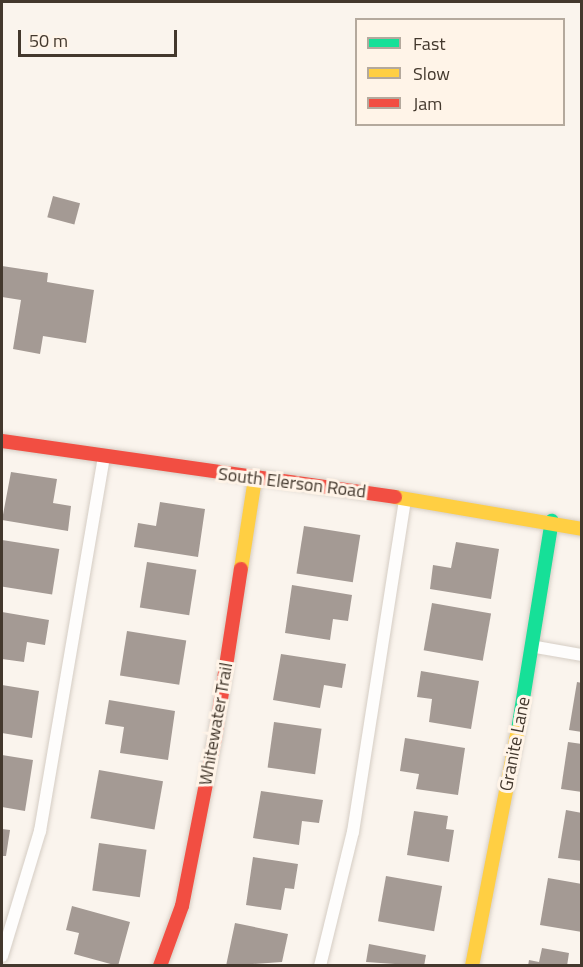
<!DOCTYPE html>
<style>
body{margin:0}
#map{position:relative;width:583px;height:967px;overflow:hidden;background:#faf4ed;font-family:"Titillium Web",sans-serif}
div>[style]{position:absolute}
.building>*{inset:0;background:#a49a94;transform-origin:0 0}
.roads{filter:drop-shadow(0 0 2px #d5cdc4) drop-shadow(0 0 2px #d5cdc4)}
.lane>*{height:12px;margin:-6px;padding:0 6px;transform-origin:6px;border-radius:6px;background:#fefdfc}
.fast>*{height:14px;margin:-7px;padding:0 7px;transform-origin:7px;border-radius:7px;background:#16e098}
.slow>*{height:14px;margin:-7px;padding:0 7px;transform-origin:7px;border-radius:7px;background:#ffcf43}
.jam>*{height:14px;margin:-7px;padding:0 7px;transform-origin:7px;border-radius:7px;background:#f24e42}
span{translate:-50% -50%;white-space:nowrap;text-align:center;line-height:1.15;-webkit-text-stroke:6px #fff4e8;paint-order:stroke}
.street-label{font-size:18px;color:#43382d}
.frame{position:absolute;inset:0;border:3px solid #43382d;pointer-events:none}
.legend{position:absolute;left:355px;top:18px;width:210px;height:108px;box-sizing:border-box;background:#fff4e8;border:2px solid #b4a99d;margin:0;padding:8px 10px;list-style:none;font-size:18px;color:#43382d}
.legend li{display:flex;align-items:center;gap:12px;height:30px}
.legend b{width:30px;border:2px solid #b4a99d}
.scale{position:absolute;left:18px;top:30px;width:159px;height:27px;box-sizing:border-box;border:3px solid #43382d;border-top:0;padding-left:8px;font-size:18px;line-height:21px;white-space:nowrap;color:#43382d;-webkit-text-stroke:4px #fff4e8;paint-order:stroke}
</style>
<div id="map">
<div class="building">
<div style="left:53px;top:196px;width:28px;height:22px;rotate:15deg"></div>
<div style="clip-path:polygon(2px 266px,48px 273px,47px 282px,94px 290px,86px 343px,43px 336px,40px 354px,13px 349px,21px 300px,2px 297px)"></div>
<div style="clip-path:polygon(11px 472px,57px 479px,53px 503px,71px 506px,68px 531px,2px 520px)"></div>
<div style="clip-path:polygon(160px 502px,205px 509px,198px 557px,134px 547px,138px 523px,156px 526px)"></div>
<div style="left:304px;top:526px;width:57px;height:48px;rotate:9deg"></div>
<div style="left:2px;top:540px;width:58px;height:46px;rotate:9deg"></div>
<div style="clip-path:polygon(456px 542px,499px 549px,491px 599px,430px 589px,433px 565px,451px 568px)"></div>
<div style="left:147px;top:562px;width:50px;height:46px;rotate:9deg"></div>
<div style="clip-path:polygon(292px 585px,352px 595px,348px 621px,333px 619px,330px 640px,285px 633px)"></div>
<div style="left:432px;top:603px;width:60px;height:48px;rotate:10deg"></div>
<div style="clip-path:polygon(2px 612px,49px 620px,45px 645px,27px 642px,24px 662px,2px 659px)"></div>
<div style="left:127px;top:631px;width:60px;height:45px;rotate:9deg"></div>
<div style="clip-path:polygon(281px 654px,346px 664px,342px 688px,324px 685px,320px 708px,273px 700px)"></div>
<div style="clip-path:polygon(421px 671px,479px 681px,471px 729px,429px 722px,432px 699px,417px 697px)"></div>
<div style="clip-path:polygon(577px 682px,582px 683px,582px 732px,569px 730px)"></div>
<div style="clip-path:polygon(2px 685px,39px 691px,32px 738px,2px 733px)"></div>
<div style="clip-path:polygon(109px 700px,175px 711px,168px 760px,120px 753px,124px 727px,105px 724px)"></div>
<div style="left:274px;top:722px;width:48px;height:46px;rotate:8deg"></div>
<div style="clip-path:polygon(405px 738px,465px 748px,458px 795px,416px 789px,419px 774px,400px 771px)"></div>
<div style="clip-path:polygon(568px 742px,582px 744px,582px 792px,561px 789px)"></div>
<div style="clip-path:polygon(2px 755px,33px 760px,25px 811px,2px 807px)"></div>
<div style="left:99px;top:770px;width:65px;height:49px;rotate:10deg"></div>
<div style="clip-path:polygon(261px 791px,323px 800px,319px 823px,302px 821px,299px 845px,253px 838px)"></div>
<div style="clip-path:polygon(566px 810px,582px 813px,582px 861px,558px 858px)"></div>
<div style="clip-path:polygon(414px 811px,448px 816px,446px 829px,454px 830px,449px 862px,407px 855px)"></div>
<div style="clip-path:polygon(2px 829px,10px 830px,6px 856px,2px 856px)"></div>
<div style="left:99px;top:843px;width:48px;height:48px;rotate:8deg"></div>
<div style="clip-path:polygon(253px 857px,298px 864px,294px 889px,285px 888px,281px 910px,246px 905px)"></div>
<div style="left:386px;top:876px;width:57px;height:46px;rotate:10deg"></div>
<div style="clip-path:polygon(548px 878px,582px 884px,582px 932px,540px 925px)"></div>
<div style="clip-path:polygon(72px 906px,130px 922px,118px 966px,74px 954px,79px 933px,66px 930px)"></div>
<div style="clip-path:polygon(235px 923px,288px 934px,282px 962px,226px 966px)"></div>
<div style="clip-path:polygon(369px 944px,426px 955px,424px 966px,366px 962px)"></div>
<div style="clip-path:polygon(542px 948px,569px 953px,567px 966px,528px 966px,529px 960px,539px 962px)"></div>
</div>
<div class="roads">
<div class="lane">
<div style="left:536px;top:647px;width:47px;rotate:9.9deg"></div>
<div style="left:2px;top:956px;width:131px;rotate:-73.1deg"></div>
<div style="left:40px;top:831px;width:380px;rotate:-80.3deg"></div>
<div style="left:320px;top:966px;width:138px;rotate:-76.2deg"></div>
<div style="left:353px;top:832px;width:337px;rotate:-81.1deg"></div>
</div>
<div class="fast">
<div style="left:518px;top:730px;width:212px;rotate:-80.8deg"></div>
</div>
<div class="slow">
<div style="left:395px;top:497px;width:190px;rotate:9.7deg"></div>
<div style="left:241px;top:569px;width:91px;rotate:-81.2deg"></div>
<div style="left:472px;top:966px;width:240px;rotate:-79deg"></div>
</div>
<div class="jam">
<div style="left:2px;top:441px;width:397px;rotate:8.1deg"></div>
<div style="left:160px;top:966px;width:64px;rotate:-69.9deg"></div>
<div style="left:182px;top:906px;width:171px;rotate:-78.9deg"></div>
<div style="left:215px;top:738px;width:171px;rotate:-81.3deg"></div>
</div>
</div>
<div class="street-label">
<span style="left:292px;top:483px;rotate:7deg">South Elerson Road</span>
<span style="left:216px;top:724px;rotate:-80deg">Whitewater Trail</span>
<span style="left:515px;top:744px;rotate:-79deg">Granite Lane</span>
</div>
<div class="frame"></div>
<ul class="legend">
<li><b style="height:8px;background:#16e098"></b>Fast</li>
<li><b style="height:8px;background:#ffcf43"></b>Slow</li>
<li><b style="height:8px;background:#f24e42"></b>Jam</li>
</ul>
<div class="scale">50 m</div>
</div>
